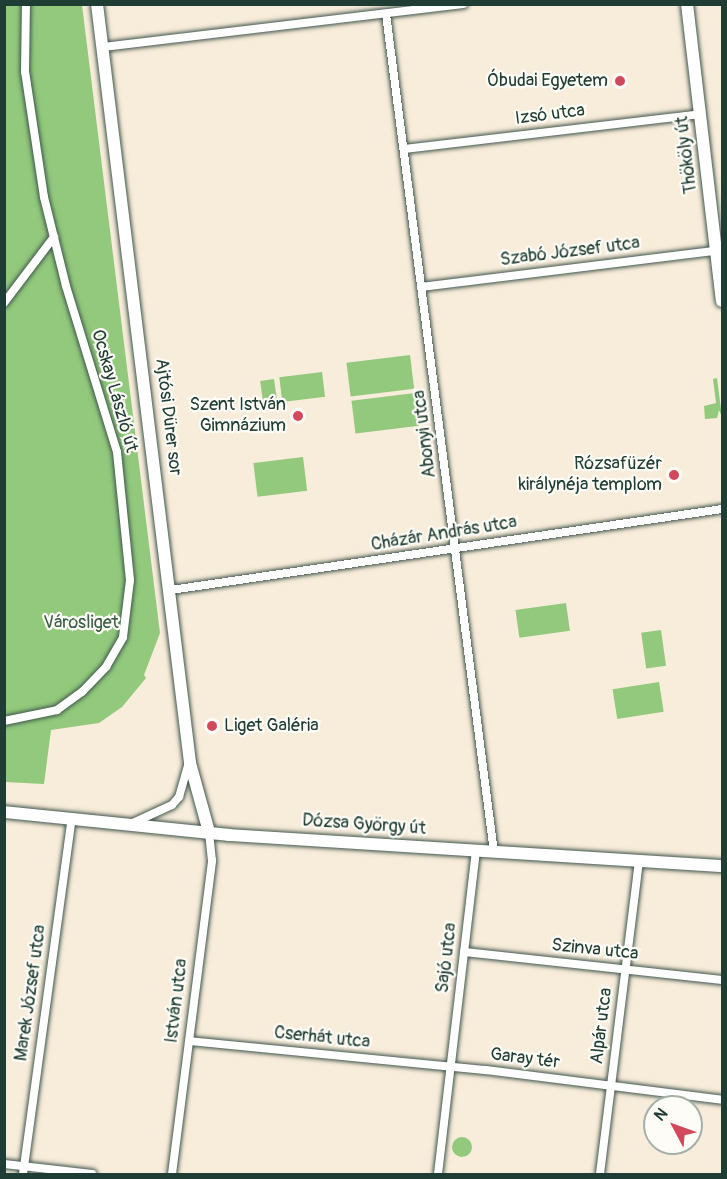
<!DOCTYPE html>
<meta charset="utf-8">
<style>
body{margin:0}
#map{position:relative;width:727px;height:1179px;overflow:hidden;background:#f8ecda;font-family:Pangolin,sans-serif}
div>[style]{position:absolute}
.green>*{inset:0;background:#92c97c;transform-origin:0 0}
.round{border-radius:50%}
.roads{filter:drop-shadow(0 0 2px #40574d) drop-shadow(0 0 2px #40574d)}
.street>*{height:8px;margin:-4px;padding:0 4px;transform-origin:4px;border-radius:4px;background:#fff}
.secondary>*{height:12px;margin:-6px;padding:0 6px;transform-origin:6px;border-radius:6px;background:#fff}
.dots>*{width:16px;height:16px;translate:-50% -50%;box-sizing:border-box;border:3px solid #fdfcf7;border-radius:50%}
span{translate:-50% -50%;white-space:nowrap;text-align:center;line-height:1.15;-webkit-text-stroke:4.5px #fdfcf7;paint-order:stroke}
.poi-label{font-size:18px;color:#1f3d34}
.right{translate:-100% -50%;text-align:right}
.left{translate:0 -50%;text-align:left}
.street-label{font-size:18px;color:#1f3d34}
.park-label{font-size:18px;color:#3c6046}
.frame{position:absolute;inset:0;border:6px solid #1f3d34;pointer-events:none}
.north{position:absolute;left:643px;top:1095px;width:60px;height:60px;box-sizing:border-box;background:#fdfcf7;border:2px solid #a4b0a9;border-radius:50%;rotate:311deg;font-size:16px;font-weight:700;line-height:24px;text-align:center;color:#1f3d34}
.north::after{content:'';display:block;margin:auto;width:21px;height:27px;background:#d1495b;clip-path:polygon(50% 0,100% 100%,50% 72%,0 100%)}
</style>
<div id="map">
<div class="green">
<div style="clip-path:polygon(4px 5px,82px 5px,160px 633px,144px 675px,146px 678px,122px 707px,99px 723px,51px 730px,44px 784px,5px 782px)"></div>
<div style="left:410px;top:355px;width:34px;height:64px;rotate:83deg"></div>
<div style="left:322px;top:372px;width:25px;height:43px;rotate:83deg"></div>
<div style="clip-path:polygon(717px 378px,722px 417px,719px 410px,717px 418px,705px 419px,704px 406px,716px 403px,713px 379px)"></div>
<div style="left:274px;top:379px;width:27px;height:14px;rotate:82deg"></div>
<div style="left:415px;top:393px;width:33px;height:64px;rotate:83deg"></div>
<div style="left:303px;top:457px;width:34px;height:50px;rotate:83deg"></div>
<div style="left:566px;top:603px;width:28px;height:51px;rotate:82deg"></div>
<div style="left:661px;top:630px;width:36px;height:20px;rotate:82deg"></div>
<div style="left:659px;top:682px;width:30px;height:47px;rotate:81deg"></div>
<div class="round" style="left:452px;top:1137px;width:20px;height:20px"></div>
</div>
<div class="roads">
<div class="street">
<div style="left:386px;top:14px;width:845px;rotate:82.66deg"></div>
<div style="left:103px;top:47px;width:363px;rotate:-6.8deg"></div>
<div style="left:404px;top:149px;width:299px;rotate:-6.7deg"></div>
<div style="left:421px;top:287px;width:303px;rotate:-7deg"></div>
<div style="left:4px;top:303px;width:83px;rotate:-52.9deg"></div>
<div style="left:171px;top:590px;width:557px;rotate:-8.36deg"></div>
<div style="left:4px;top:721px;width:54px;rotate:-11.7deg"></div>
<div style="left:57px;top:710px;width:31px;rotate:-36deg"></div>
<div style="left:82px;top:692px;width:35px;rotate:-46deg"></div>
<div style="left:106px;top:667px;width:34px;rotate:-60deg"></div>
<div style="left:123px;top:637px;width:57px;rotate:-83deg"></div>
<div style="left:130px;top:580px;width:129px;rotate:-95.8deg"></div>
<div style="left:117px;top:452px;width:174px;rotate:-107.1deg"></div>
<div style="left:66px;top:286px;width:92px;rotate:-103.9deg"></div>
<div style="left:44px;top:197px;width:126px;rotate:-98.6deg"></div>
<div style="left:25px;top:72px;width:68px;rotate:-89.2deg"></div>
<div style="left:133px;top:823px;width:43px;rotate:-24.8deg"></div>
<div style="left:172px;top:805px;width:11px;rotate:-49deg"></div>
<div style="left:179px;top:797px;width:35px;rotate:-74deg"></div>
<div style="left:464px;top:952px;width:260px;rotate:6.2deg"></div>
<div style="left:189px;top:1041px;width:298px;rotate:5.6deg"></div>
<div style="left:486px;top:1070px;width:238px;rotate:7.2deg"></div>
<div style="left:4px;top:1164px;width:89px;rotate:6.5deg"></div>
<div style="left:23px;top:1174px;width:360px;rotate:-82.2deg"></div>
<div style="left:172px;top:1174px;width:316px;rotate:-82.7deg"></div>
<div style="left:212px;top:861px;width:29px;rotate:-96deg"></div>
<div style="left:438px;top:1174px;width:326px;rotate:-83.3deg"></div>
<div style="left:600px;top:1174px;width:314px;rotate:-82.9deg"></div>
</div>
<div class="secondary">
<div style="left:97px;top:4px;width:765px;rotate:83.01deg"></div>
<div style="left:190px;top:763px;width:72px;rotate:74.6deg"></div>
<div style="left:687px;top:4px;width:299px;rotate:83.3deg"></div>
<div style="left:4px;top:812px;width:226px;rotate:5.8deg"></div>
<div style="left:229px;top:835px;width:494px;rotate:3.6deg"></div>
</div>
</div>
<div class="dots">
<div style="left:620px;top:81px;background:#d1495b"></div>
<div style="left:298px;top:416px;background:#d1495b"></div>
<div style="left:674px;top:475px;background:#d1495b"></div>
<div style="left:212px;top:726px;background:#d1495b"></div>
</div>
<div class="poi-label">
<span class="right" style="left:608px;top:81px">Óbudai Egyetem</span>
<span class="right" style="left:286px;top:416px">Szent István<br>Gimnázium</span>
<span class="right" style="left:662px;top:475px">Rózsafüzér<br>királynéja templom</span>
<span class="left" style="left:224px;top:726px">Liget Galéria</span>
</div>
<div class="street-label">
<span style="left:550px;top:115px;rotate:-7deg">Izsó utca</span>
<span style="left:687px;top:155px;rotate:-97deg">Thököly út</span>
<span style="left:570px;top:252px;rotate:-7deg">Szabó József utca</span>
<span style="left:114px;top:391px;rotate:74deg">Ocskay László út</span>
<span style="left:168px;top:417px;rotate:83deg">Ajtósi Dürer sor</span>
<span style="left:425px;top:434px;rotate:-97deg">Abonyi utca</span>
<span style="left:444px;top:534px;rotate:-9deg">Cházár András utca</span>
<span style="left:364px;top:825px;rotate:4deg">Dózsa György út</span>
<span style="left:595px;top:950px;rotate:6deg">Szinva utca</span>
<span style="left:447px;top:958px;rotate:-83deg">Sajó utca</span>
<span style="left:31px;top:993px;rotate:-82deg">Marek József utca</span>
<span style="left:177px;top:1001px;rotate:-83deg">István utca</span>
<span style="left:602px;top:1026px;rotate:-83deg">Alpár utca</span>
<span style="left:322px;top:1038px;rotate:6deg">Cserhát utca</span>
<span style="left:525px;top:1059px;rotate:7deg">Garay tér</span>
</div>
<div class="park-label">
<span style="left:81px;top:623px">Városliget</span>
</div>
<div class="frame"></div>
<div class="north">N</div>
</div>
